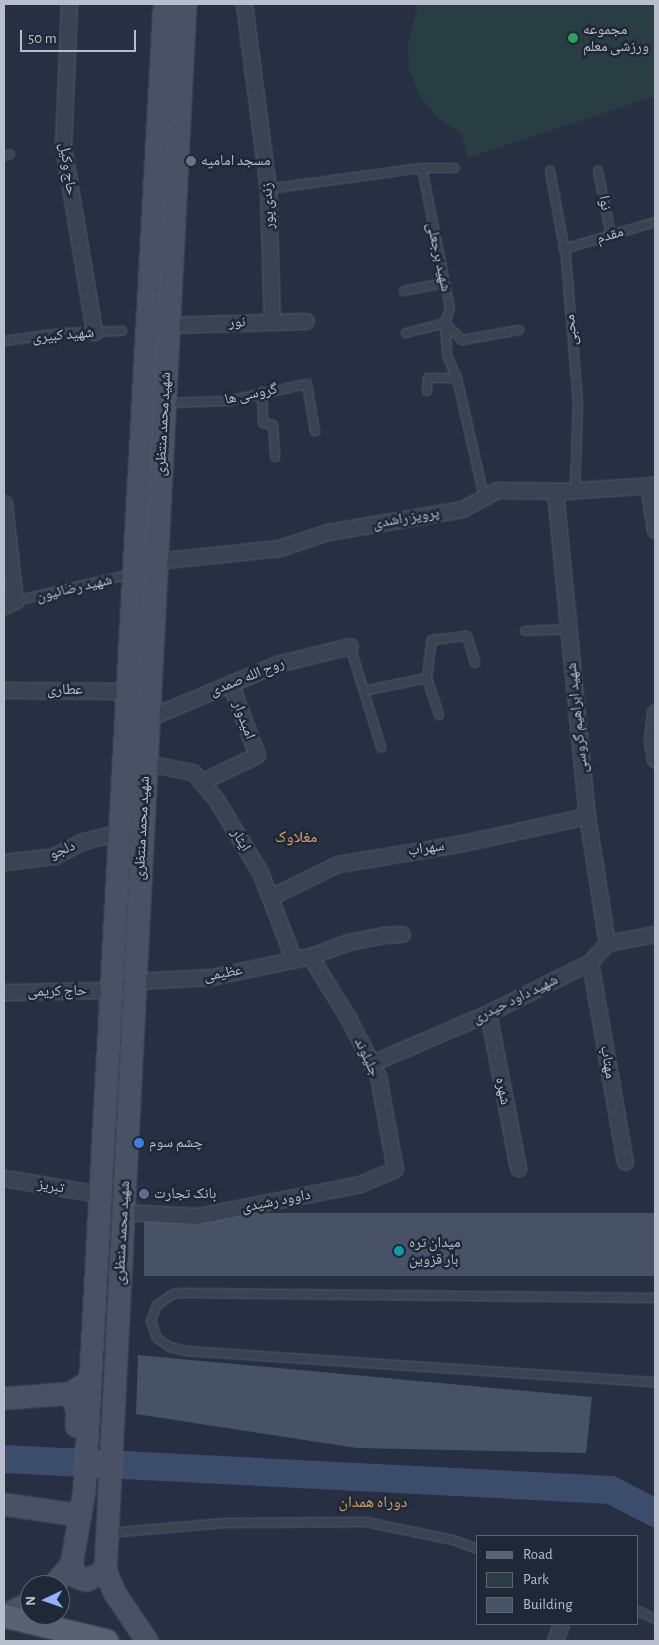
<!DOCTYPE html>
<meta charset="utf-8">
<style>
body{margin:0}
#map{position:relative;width:659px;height:1645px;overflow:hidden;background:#263042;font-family:"Alegreya Sans","Noto Naskh Arabic",sans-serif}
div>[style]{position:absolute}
.green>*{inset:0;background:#283e43}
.river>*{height:28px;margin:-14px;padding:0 14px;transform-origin:14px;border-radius:14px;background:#3c4d6b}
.building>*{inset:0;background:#485266;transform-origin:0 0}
.roads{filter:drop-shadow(0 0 1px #535b69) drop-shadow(0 0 1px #535b69)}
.service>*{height:8px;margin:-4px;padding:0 4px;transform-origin:4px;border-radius:4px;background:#3b4352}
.minor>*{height:15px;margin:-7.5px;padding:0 7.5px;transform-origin:7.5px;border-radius:7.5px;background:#3b4352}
.secondary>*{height:21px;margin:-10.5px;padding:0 10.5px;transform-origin:10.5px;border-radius:10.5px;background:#495165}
.primary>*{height:22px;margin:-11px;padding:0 11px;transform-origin:11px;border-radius:11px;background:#596272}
.dots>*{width:14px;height:14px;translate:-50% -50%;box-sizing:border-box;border:2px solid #1f2837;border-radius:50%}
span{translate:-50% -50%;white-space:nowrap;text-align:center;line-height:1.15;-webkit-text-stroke:5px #1f2837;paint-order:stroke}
.poi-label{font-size:15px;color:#b8becc}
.left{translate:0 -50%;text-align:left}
.street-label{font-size:15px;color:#b8becc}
.neighbourhood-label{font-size:16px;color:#d69f68}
.frame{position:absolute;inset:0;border:5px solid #b8becc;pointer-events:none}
.legend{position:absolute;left:476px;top:1535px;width:162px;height:90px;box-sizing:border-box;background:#1f2837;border:1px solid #5c6473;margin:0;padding:6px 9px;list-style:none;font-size:15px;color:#b8becc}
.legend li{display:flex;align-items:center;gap:10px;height:25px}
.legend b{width:25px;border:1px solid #5c6473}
.north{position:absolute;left:20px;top:1575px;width:50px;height:50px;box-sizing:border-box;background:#1f2837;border:1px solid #5c6473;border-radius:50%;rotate:267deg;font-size:14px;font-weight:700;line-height:20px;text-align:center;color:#b8becc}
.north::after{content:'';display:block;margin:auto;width:18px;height:22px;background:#90b2f8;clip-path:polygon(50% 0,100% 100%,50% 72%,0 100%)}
.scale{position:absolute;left:20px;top:30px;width:116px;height:22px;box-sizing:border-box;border:2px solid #b8becc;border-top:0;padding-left:6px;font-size:15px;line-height:18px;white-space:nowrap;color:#b8becc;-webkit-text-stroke:4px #1f2837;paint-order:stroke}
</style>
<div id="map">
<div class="green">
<div style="clip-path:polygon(418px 4px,655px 4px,655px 96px,468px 158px,461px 133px,438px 118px,421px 97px,409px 71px,408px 44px)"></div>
</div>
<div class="river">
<div style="left:4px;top:1459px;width:608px;rotate:2.92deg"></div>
<div style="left:611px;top:1490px;width:50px;rotate:27.6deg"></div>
</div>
<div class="building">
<div style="left:655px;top:1213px;width:63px;height:511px;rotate:90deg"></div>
<div style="clip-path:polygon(138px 1355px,592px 1397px,586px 1453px,357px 1448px,136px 1414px)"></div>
</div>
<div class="roads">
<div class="service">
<div style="left:4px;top:156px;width:6px;rotate:-18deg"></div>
<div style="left:422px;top:168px;width:33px"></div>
<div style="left:550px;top:171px;width:87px;rotate:79.5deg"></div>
<div style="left:566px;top:257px;width:145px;rotate:85.3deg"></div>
<div style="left:578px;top:402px;width:89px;rotate:91.9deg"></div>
<div style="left:598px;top:171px;width:65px;rotate:78.5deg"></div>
<div style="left:268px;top:189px;width:155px;rotate:-7.8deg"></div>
<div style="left:422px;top:168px;width:143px;rotate:78.7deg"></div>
<div style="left:450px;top:308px;width:16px;rotate:108deg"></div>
<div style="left:445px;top:323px;width:32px;rotate:86deg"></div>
<div style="left:447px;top:355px;width:25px;rotate:67deg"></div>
<div style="left:457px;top:378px;width:122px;rotate:77.2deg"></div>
<div style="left:564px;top:249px;width:95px;rotate:-16.5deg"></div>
<div style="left:404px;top:291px;width:41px;rotate:-11.3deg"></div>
<div style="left:406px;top:333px;width:40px;rotate:-14.4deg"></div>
<div style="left:445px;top:323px;width:24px;rotate:45deg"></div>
<div style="left:462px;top:340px;width:58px;rotate:-10deg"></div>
<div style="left:4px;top:341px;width:58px;rotate:-8deg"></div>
<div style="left:61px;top:333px;width:61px;rotate:-1.9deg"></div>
<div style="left:427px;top:391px;width:13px;rotate:-86deg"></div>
<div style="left:428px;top:378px;width:29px"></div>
<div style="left:262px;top:392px;width:31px;rotate:88deg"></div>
<div style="left:263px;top:423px;width:10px;rotate:11deg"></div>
<div style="left:273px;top:425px;width:32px;rotate:86deg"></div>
<div style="left:166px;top:403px;width:62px;rotate:-1.8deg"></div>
<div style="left:228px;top:401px;width:81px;rotate:-12.1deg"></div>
<div style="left:307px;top:384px;width:48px;rotate:80.3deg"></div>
<div style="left:15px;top:601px;width:119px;rotate:-13.1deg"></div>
<div style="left:525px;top:631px;width:43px;rotate:-2.7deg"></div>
<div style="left:350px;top:646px;width:106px;rotate:72.9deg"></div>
<div style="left:427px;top:678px;width:38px;rotate:-83deg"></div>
<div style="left:432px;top:640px;width:35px;rotate:-7deg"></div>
<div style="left:467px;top:636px;width:28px;rotate:73deg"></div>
<div style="left:364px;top:691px;width:64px;rotate:-11.7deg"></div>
<div style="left:427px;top:678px;width:39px;rotate:72deg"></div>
<div style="left:655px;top:1298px;width:471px;rotate:-179.4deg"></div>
<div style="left:184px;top:1293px;width:11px;rotate:175deg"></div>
<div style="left:173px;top:1294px;width:19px;rotate:145deg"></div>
<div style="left:157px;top:1305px;width:17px;rotate:111deg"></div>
<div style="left:151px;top:1321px;width:18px;rotate:71deg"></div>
<div style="left:157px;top:1338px;width:16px;rotate:35deg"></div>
<div style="left:170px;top:1347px;width:16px;rotate:14deg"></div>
<div style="left:186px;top:1351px;width:470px;rotate:3.8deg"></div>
<div style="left:109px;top:1533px;width:116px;rotate:-4.9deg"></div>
<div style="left:225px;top:1523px;width:141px;rotate:-0.4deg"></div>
<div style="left:366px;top:1522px;width:89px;rotate:11.7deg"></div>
<div style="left:453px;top:1540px;width:27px;rotate:20deg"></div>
<div style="left:638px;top:1611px;width:19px;rotate:25deg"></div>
</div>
<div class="minor">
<div style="left:69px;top:4px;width:142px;rotate:92.4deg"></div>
<div style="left:63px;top:146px;width:189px;rotate:80.5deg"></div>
<div style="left:244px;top:4px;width:187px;rotate:82.6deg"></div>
<div style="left:268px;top:189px;width:131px;rotate:88.3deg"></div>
<div style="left:168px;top:325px;width:138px;rotate:-1.7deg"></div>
<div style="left:648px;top:485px;width:46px;rotate:81.2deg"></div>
<div style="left:555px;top:491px;width:327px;rotate:84.4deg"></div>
<div style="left:587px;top:816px;width:129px;rotate:81.1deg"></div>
<div style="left:4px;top:503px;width:99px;rotate:83.6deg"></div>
<div style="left:15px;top:601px;width:12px;rotate:156deg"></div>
<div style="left:156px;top:561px;width:124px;rotate:-6deg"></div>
<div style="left:279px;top:548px;width:52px;rotate:-18.1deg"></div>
<div style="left:328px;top:532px;width:136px;rotate:-9.7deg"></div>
<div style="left:462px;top:509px;width:40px;rotate:-28deg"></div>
<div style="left:497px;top:490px;width:67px;rotate:0.9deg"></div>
<div style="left:564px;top:491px;width:91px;rotate:-3.8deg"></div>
<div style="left:4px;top:690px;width:123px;rotate:0.5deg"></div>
<div style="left:655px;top:712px;width:28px;rotate:96deg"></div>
<div style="left:652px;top:740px;width:20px;rotate:81deg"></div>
<div style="left:148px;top:718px;width:140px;rotate:-22.7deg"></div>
<div style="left:277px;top:664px;width:75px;rotate:-13.9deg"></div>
<div style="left:146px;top:763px;width:48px;rotate:10.8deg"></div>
<div style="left:193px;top:772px;width:38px;rotate:50deg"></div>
<div style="left:217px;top:801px;width:83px;rotate:58.8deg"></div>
<div style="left:260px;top:872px;width:94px;rotate:68.9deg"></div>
<div style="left:201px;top:782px;width:62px;rotate:-25.7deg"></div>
<div style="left:257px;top:755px;width:77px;rotate:-110.6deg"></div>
<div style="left:4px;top:862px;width:50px;rotate:-6.8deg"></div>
<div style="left:54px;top:856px;width:33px;rotate:-27deg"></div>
<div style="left:83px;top:841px;width:37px;rotate:-13deg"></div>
<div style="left:270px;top:897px;width:76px;rotate:-25.9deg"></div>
<div style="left:338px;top:864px;width:127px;rotate:-9.5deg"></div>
<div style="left:463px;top:843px;width:127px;rotate:-12.3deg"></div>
<div style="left:590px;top:962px;width:203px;rotate:80.1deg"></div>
<div style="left:135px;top:981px;width:76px;rotate:-3deg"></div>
<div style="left:211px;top:977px;width:101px;rotate:-12deg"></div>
<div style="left:310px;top:956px;width:40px;rotate:-20.2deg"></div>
<div style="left:348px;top:942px;width:36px;rotate:-11deg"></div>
<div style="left:383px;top:935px;width:19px;rotate:-3deg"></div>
<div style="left:4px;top:992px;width:106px;rotate:-1.1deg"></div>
<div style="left:488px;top:1013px;width:158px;rotate:79deg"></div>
<div style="left:372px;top:1063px;width:126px;rotate:-23.3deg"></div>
<div style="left:488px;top:1013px;width:114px;rotate:-26.6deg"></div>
<div style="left:590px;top:962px;width:25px;rotate:-48deg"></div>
<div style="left:607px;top:943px;width:49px;rotate:-10.6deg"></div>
<div style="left:4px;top:1178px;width:96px;rotate:9.6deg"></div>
<div style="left:123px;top:1212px;width:74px;rotate:3.1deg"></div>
<div style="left:197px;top:1216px;width:166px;rotate:-11.1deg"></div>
<div style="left:360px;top:1184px;width:38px;rotate:-23deg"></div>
<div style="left:395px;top:1169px;width:95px;rotate:-100.4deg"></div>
<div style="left:378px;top:1076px;width:65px;rotate:-117.3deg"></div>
<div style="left:348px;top:1018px;width:73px;rotate:-121.5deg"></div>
<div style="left:555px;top:1641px;width:18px;rotate:-71deg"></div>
</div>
<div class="secondary">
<div style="left:70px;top:1393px;width:18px;rotate:68deg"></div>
<div style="left:77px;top:1410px;width:16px;rotate:94deg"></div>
<div style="left:4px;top:1398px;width:66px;rotate:-4.3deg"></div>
<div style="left:70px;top:1393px;width:14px;rotate:-34deg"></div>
<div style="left:4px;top:1504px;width:77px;rotate:8.2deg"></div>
<div style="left:71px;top:1564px;width:14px;rotate:65deg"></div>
<div style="left:77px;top:1577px;width:9px;rotate:18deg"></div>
<div style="left:86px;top:1580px;width:21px;rotate:-28deg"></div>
<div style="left:53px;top:1585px;width:28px;rotate:-49deg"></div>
<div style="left:71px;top:1564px;width:75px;rotate:-80deg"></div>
<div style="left:84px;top:1490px;width:1488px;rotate:-86.92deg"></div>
<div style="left:4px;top:1615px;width:29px;rotate:-27deg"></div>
<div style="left:147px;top:1641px;width:59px;rotate:-124deg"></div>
<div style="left:114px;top:1592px;width:24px;rotate:-112deg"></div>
<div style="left:105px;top:1570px;width:1568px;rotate:-87.08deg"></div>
</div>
<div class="primary">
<div style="left:4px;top:1616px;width:106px;rotate:13.6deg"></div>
</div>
</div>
<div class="dots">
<div style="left:573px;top:38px;background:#2e9e5b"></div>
<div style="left:191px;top:161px;background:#6b7280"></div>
<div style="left:139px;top:1143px;background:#3f7fe0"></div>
<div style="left:144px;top:1194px;background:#5c6f8a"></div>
<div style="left:399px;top:1251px;background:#0f9aa8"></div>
</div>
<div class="poi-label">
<span class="left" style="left:583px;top:38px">مجموعه<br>ورزشی معلم</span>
<span class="left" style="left:201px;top:161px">مسجد امامیه</span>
<span class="left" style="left:149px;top:1143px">چشم سوم</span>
<span class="left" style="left:154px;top:1194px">بانک تجارت</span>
<span class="left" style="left:409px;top:1251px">میدان تره<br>بار قزوین</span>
</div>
<div class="street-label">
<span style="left:68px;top:169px;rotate:82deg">حاج وکیل</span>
<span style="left:605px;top:203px;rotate:79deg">نوا</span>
<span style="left:268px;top:206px;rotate:-93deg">زندی پور</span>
<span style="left:610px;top:235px;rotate:-17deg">مقدم</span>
<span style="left:439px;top:257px;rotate:78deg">شهید برجعلی</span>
<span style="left:237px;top:322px;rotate:-2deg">نور</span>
<span style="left:571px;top:330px;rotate:-95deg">محبی</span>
<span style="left:63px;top:335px;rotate:-5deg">شهید کبیری</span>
<span style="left:251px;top:394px;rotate:-12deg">گروسی ها</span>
<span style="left:163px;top:424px;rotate:-87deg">شهید محمد منتظری</span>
<span style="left:406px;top:518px;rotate:-10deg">پرویز راشدی</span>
<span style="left:74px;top:588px;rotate:-13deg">شهید رضائیون</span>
<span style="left:247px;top:677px;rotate:-22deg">روح الله صمدی</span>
<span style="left:65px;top:690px">عطاری</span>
<span style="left:577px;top:718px;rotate:-96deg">شهید ابراهیم گروسی</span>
<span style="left:244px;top:720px;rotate:70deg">امیدوار</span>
<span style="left:142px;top:828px;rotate:-87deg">شهید محمد منتظری</span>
<span style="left:241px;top:840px;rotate:59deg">ایثار</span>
<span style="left:426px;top:848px;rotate:-8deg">سهراب</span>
<span style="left:62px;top:850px;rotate:-24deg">دلجو</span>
<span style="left:223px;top:973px;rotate:-10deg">عظیمی</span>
<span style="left:57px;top:991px;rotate:-1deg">حاج کریمی</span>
<span style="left:515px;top:999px;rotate:-26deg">شهید داود حیدری</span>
<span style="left:367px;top:1057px;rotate:65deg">جلیلوند</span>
<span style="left:608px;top:1062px;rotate:81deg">مهتاب</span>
<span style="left:503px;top:1091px;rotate:79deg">شهره</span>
<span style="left:51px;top:1186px;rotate:10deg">تبریز</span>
<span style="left:276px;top:1201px;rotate:-11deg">داوود رشیدی</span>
<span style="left:122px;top:1233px;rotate:-87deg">شهید محمد منتظری</span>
</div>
<div class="neighbourhood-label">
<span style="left:296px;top:837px">مغلاوک</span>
<span style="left:373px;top:1502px">دوراه همدان</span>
</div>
<div class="frame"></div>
<ul class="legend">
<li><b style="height:6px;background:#596272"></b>Road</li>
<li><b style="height:14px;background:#283e43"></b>Park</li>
<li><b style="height:14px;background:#485266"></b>Building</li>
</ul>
<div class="north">N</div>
<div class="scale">50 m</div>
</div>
